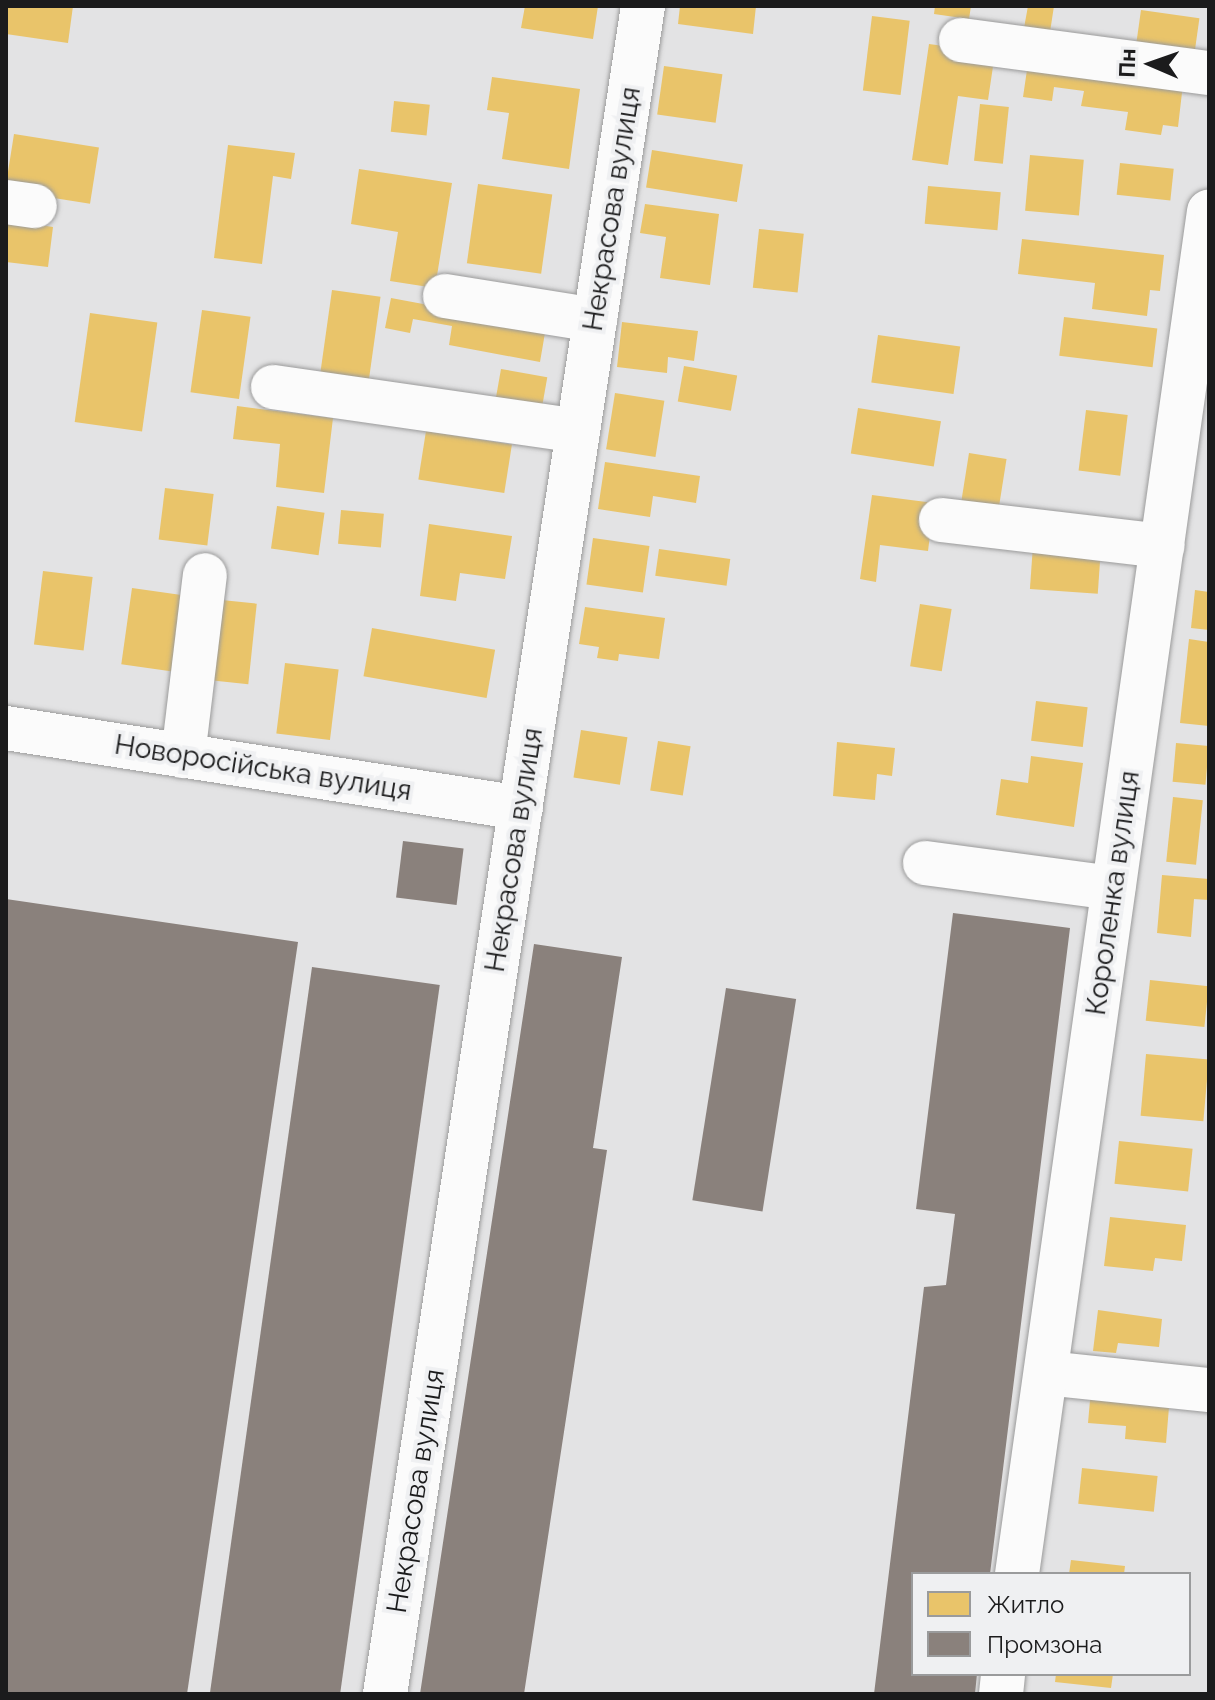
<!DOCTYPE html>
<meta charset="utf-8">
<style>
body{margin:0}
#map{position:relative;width:1215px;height:1700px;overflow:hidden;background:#e3e3e4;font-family:Raleway,sans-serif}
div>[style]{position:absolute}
.homes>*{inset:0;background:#e9c46a;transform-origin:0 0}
.industry>*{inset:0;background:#8a817c;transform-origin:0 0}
.roads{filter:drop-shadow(0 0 2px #9b9b9b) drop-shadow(0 0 2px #9b9b9b)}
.minor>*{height:44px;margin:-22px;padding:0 22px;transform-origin:22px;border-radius:22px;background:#fbfbfb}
span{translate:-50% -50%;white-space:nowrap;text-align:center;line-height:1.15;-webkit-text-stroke:8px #eff0f2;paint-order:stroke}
.street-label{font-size:28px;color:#1b1b1c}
.frame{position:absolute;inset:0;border:8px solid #1b1b1c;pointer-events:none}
.legend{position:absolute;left:911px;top:1572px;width:280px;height:104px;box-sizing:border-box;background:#eff0f2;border:2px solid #9a9b9c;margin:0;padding:10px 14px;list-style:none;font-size:24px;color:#1b1b1c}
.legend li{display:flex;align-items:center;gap:16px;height:40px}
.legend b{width:40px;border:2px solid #9a9b9c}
.north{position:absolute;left:1111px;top:24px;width:80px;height:80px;-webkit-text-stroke:6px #eff0f2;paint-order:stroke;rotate:272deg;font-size:22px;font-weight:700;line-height:32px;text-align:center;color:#1b1b1c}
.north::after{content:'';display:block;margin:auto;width:28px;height:36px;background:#1b1b1c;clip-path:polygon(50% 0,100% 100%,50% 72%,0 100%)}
</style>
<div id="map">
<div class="homes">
<div style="clip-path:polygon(6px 6px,73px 6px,68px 43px,6px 34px)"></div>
<div style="clip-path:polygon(525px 6px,598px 6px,593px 39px,521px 28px)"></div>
<div style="clip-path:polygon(680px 6px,756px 6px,753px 34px,678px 24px)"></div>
<div style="clip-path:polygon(935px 6px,971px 6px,969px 19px,934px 14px)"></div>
<div style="clip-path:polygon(1028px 6px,1054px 6px,1050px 32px,1024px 28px)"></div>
<div style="left:1141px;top:10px;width:59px;height:39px;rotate:8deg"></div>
<div style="left:872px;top:16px;width:38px;height:75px;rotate:7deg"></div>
<div style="clip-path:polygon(929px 44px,995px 53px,988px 100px,958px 96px,948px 165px,912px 160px)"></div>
<div style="clip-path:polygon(1028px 63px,1183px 84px,1178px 127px,1163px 125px,1161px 135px,1125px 130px,1128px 112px,1081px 106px,1084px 91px,1054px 87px,1052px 101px,1023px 97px)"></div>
<div style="left:664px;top:66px;width:59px;height:49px;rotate:8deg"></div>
<div style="clip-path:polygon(492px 77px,580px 89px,569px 169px,502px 159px,509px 113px,487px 110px)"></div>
<div style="left:394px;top:101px;width:36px;height:31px;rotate:6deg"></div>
<div style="left:980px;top:104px;width:29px;height:57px;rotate:6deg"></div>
<div style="left:14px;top:134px;width:86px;height:57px;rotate:9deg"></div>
<div style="clip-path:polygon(228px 145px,295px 153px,291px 179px,273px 176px,262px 264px,214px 258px)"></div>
<div style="left:652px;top:150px;width:92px;height:38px;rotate:9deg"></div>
<div style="left:1030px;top:155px;width:54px;height:56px;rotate:5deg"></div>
<div style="left:1120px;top:163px;width:54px;height:32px;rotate:6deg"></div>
<div style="clip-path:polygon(359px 169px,452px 183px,435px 288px,390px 281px,398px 232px,351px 224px)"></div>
<div style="left:478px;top:184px;width:75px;height:80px;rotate:8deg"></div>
<div style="left:928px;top:186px;width:73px;height:38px;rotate:5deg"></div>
<div style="clip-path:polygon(645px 204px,719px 214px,710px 285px,660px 278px,666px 237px,640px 233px)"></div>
<div style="clip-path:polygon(6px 220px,53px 227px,48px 267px,6px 262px)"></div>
<div style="left:759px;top:229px;width:45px;height:59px;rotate:6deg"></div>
<div style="clip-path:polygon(1022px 239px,1164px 255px,1160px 291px,1150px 290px,1147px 316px,1092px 309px,1095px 283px,1018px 274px)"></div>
<div style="left:332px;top:290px;width:49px;height:92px;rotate:8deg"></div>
<div style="clip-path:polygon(391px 298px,546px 327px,540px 362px,449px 345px,452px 326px,413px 319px,410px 333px,385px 328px)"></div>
<div style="left:202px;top:310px;width:49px;height:83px;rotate:8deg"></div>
<div style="left:90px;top:313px;width:68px;height:110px;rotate:8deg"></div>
<div style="left:1064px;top:317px;width:94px;height:39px;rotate:7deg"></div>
<div style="clip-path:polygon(622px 322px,698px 331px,694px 361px,668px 357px,667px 373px,617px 367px)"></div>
<div style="left:878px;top:335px;width:83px;height:48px;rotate:8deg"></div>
<div style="left:684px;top:366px;width:54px;height:36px;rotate:10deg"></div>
<div style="left:501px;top:369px;width:47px;height:36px;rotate:10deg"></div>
<div style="left:615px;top:393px;width:50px;height:57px;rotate:9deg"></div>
<div style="clip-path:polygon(237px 406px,333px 418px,324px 493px,276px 487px,280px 444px,233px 439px)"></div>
<div style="left:858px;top:408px;width:84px;height:46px;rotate:9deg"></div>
<div style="left:1086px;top:410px;width:42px;height:61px;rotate:7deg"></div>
<div style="left:426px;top:431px;width:87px;height:49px;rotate:9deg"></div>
<div style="left:969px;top:453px;width:38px;height:54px;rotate:9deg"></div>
<div style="clip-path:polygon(605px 462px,700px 476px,696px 503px,653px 496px,650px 517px,598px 509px)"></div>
<div style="left:165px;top:488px;width:49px;height:52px;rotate:7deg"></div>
<div style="clip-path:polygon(872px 495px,934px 503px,928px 551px,880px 545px,876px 582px,860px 579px)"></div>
<div style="left:277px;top:506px;width:48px;height:43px;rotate:8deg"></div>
<div style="left:341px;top:510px;width:43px;height:34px;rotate:5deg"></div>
<div style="clip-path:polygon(429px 524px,512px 536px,505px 579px,460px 573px,456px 601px,420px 596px)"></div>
<div style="left:593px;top:538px;width:57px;height:47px;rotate:8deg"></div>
<div style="left:1033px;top:545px;width:68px;height:44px;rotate:4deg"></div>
<div style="left:659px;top:549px;width:72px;height:27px;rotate:8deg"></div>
<div style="left:43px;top:571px;width:50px;height:74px;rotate:7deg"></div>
<div style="left:132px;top:588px;width:57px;height:77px;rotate:8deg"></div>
<div style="clip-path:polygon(1195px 590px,1209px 592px,1209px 630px,1191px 628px)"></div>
<div style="left:212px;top:599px;width:45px;height:81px;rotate:6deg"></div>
<div style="left:920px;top:604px;width:32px;height:63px;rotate:9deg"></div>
<div style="clip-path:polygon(585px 607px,665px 618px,659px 659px,619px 654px,618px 661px,597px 658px,599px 647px,579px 644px)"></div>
<div style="left:372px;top:628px;width:125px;height:49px;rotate:10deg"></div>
<div style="clip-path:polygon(1189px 639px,1209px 642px,1209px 726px,1180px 723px)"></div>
<div style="left:285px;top:663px;width:54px;height:71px;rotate:7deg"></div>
<div style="left:1036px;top:701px;width:52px;height:40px;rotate:7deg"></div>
<div style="left:581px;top:730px;width:47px;height:48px;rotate:9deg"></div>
<div style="left:658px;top:741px;width:33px;height:50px;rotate:9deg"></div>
<div style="clip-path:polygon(837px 742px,895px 748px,892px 776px,877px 774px,875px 800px,833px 796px)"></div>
<div style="left:1176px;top:743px;width:33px;height:39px;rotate:5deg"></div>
<div style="clip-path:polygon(1031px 756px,1083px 763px,1074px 827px,996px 815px,1001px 779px,1028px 783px)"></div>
<div style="left:1173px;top:797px;width:30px;height:65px;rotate:6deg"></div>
<div style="clip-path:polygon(1162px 875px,1209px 879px,1209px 900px,1194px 899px,1191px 937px,1157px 933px)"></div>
<div style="left:1150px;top:980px;width:59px;height:41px;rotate:6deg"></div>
<div style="left:1146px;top:1054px;width:63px;height:62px;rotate:5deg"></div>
<div style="left:1119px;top:1141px;width:74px;height:43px;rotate:6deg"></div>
<div style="clip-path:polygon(1110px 1217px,1186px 1225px,1182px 1261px,1155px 1258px,1153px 1271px,1104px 1266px)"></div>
<div style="clip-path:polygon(1098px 1310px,1162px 1319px,1159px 1347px,1118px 1343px,1116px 1353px,1093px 1351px)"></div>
<div style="clip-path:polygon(1091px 1389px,1170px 1395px,1166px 1443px,1125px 1439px,1126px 1426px,1088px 1423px)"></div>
<div style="left:1082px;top:1468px;width:76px;height:36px;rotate:6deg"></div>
<div style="clip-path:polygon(1071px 1560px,1125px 1566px,1124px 1574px,1069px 1574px)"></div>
<div style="clip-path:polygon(1056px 1674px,1113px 1674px,1111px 1688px,1055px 1682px)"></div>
</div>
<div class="industry">
<div style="left:403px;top:841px;width:61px;height:57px;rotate:7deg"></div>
<div style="clip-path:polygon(6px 899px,298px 942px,187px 1694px,6px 1694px)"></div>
<div style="clip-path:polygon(953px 913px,1070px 928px,990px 1574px,913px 1574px,913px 1674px,977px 1674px,975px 1694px,874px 1694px,924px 1287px,946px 1285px,955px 1214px,916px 1209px)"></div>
<div style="clip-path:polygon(534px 944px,622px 957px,593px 1148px,607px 1150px,524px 1694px,420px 1694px)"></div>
<div style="left:312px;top:967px;width:129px;height:735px;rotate:8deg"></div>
<div style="left:726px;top:988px;width:71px;height:215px;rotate:9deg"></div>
</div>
<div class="roads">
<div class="minor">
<div style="left:961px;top:40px;width:250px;rotate:7.6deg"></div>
<div style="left:6px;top:202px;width:29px;rotate:8deg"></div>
<div style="left:445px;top:296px;width:152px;rotate:9.1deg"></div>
<div style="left:273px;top:387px;width:308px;rotate:8.2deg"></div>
<div style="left:941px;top:520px;width:223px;rotate:6.7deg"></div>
<div style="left:6px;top:728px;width:521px;rotate:8.83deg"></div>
<div style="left:183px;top:756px;width:182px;rotate:-83.1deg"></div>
<div style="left:925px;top:863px;width:190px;rotate:7.6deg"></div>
<div style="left:1046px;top:1373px;width:164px;rotate:6deg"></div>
<div style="left:1017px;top:1574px;width:1376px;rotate:-81.98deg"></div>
<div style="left:385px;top:1694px;width:1708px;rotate:-81.31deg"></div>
<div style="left:1001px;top:1694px;width:20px;rotate:-84deg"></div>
</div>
</div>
<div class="street-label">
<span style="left:612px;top:209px;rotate:-81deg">Некрасова вулиця</span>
<span style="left:263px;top:768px;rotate:9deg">Новоросійська вулиця</span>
<span style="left:514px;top:850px;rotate:-81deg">Некрасова вулиця</span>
<span style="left:1113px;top:893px;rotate:-82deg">Короленка вулиця</span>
<span style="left:416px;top:1491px;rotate:-81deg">Некрасова вулиця</span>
</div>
<div class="frame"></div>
<ul class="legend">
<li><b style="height:22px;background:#e9c46a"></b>Житло</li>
<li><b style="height:22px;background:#8a817c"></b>Промзона</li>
</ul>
<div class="north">Пн</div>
</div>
